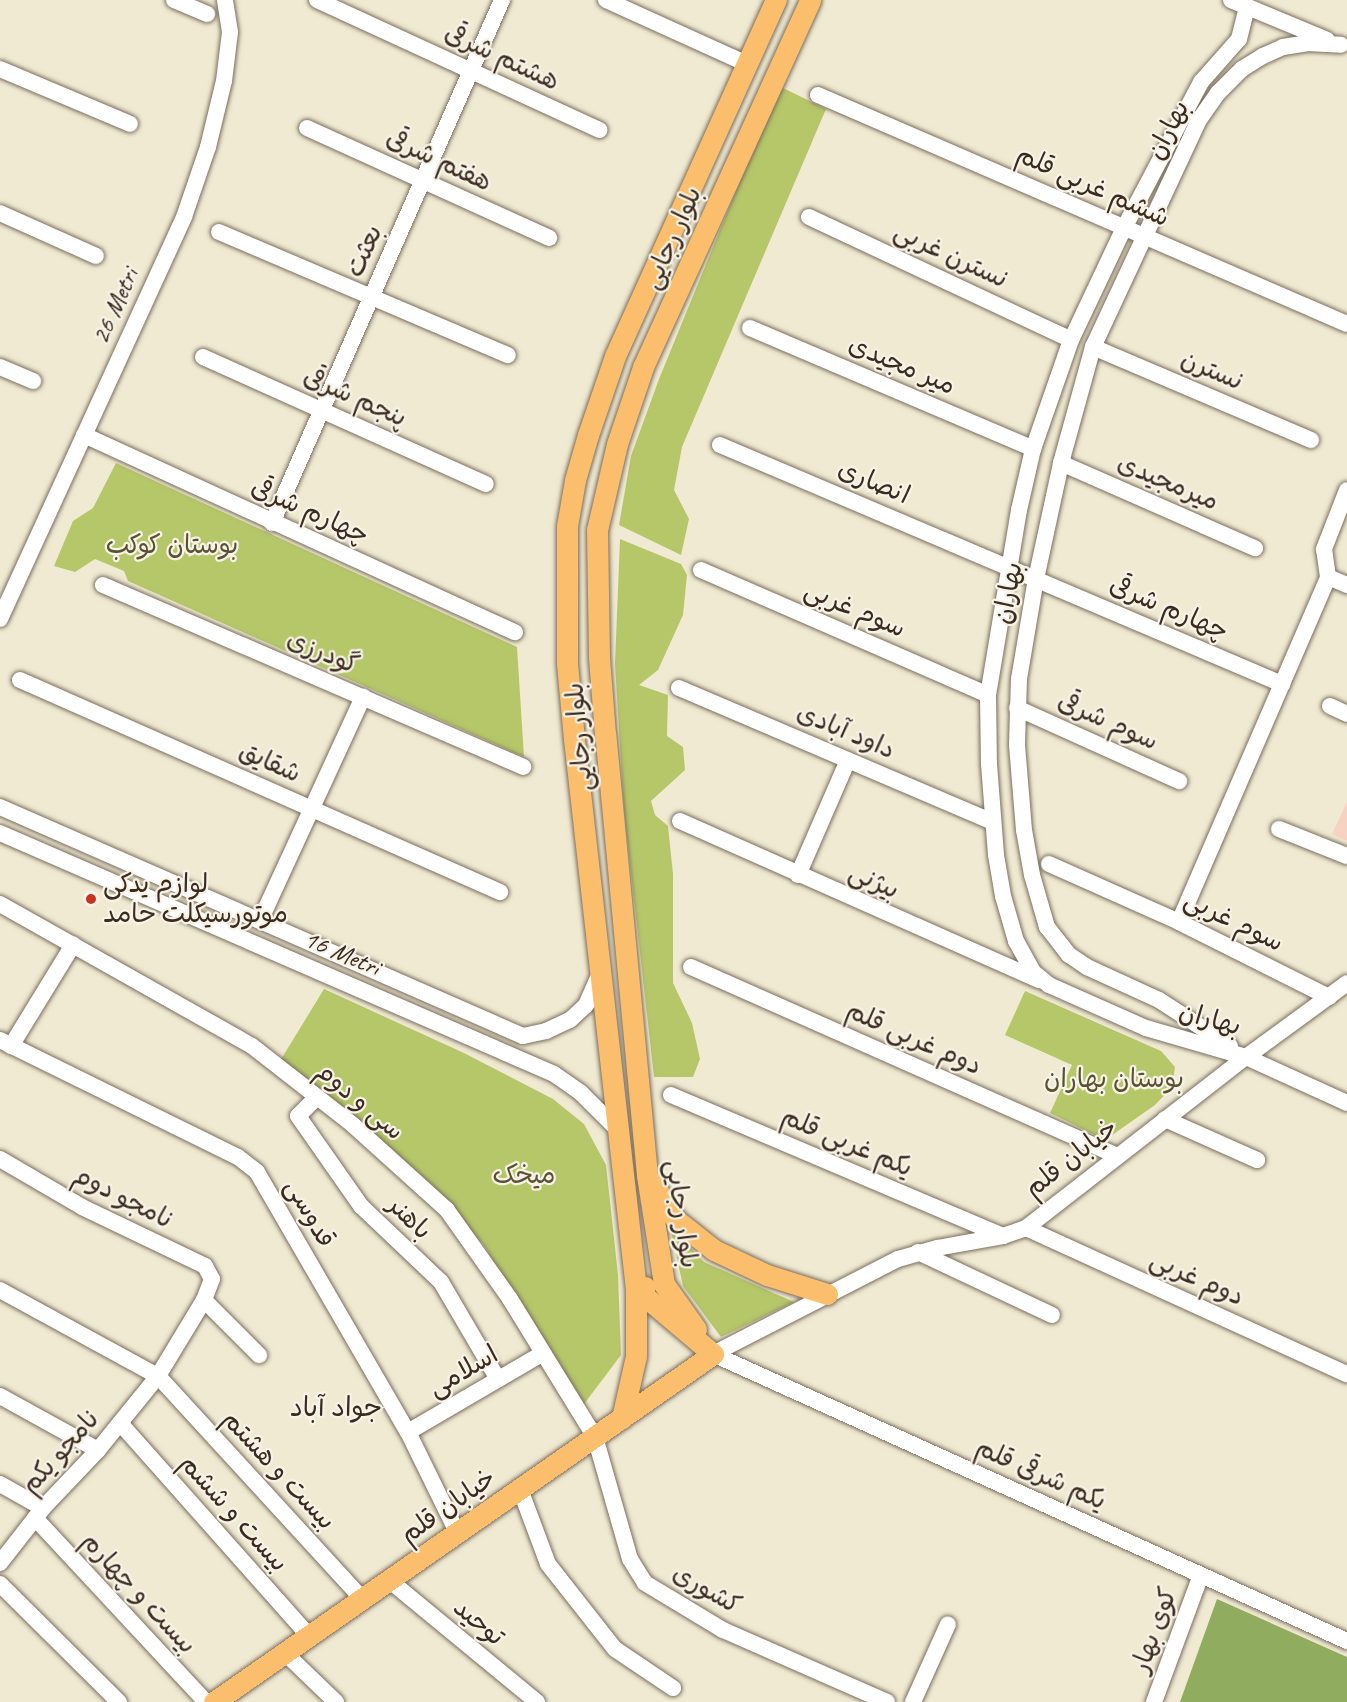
<!DOCTYPE html>
<meta charset="utf-8">
<style>
body{margin:0}
#map{position:relative;width:1347px;height:1702px;overflow:hidden;background:#f0ead2;font-family:Caveat,"Playpen Sans Arabic",sans-serif}
div>[style]{position:absolute}
.built>*{inset:0;background:#f6d2c3}
.green>*{inset:0;background:#b6c76a}
.forest>*{inset:0;background:#90ac5e}
.roads{filter:drop-shadow(0 0 2px #7a6d5d) drop-shadow(0 0 2px #7a6d5d)}
.minor>*{height:16px;margin:-8px;padding:0 8px;transform-origin:8px;border-radius:8px;background:#fff}
.major>*{height:21px;margin:-10.5px;padding:0 10.5px;transform-origin:10.5px;border-radius:10.5px;background:#fabe6d}
.dots>*{width:16px;height:16px;translate:-50% -50%;box-sizing:border-box;border:3px solid #f7f3e8;border-radius:50%}
span{translate:-50% -50%;white-space:nowrap;text-align:center;line-height:1.15;-webkit-text-stroke:4.5px #f7f3e8;paint-order:stroke}
.street-label{font-size:26px;color:#3b2a1e}
.park-label{font-size:26px;color:#5a5131}
.poi-label{font-size:26px;color:#3b2a1e}
.left{translate:0 -50%;text-align:left}
.neighbourhood-label{font-size:27px;color:#3b2a1e}
</style>
<div id="map">
<div class="built">
<div style="clip-path:polygon(1347px 802px,1347px 841px,1332px 834px)"></div>
</div>
<div class="green">
<div style="clip-path:polygon(779px 86px,826px 109px,682px 447px,674px 490px,689px 519px,681px 555px,619px 525px,631px 456px,659px 379px)"></div>
<div style="clip-path:polygon(116px 463px,517px 647px,524px 757px,128px 581px,124px 571px,95px 559px,75px 572px,54px 566px,73px 521px,93px 508px)"></div>
<div style="clip-path:polygon(620px 539px,681px 564px,687px 575px,683px 615px,658px 670px,639px 685px,668px 695px,667px 736px,683px 747px,685px 770px,651px 801px,655px 815px,668px 826px,673px 874px,673px 983px,692px 1023px,700px 1059px,693px 1077px,654px 1077px,624px 810px,615px 664px)"></div>
<div style="clip-path:polygon(324px 989px,464px 1053px,553px 1099px,584px 1124px,606px 1165px,618px 1275px,621px 1355px,584px 1404px,483px 1244px,423px 1177px,280px 1061px)"></div>
<div style="clip-path:polygon(1025px 991px,1161px 1051px,1175px 1067px,1172px 1087px,1155px 1105px,1105px 1140px,1050px 1113px,1072px 1065px,1005px 1035px)"></div>
<div style="clip-path:polygon(670px 1226px,704px 1262px,794px 1302px,721px 1337px,683px 1286px)"></div>
</div>
<div class="forest">
<div style="clip-path:polygon(1217px 1599px,1347px 1657px,1347px 1702px,1180px 1702px)"></div>
</div>
<div class="roads">
<div class="minor">
<div style="left:174px;top:0;width:36px;rotate:23deg"></div>
<div style="left:317px;top:0;width:311px;rotate:24.7deg"></div>
<div style="left:606px;top:0;width:155px;rotate:24.4deg"></div>
<div style="left:1231px;top:0;width:104px;rotate:22.6deg"></div>
<div style="left:1247px;top:7px;width:33px;rotate:104deg"></div>
<div style="left:1239px;top:39px;width:57px;rotate:131.5deg"></div>
<div style="left:1201px;top:82px;width:165px;rotate:117.8deg"></div>
<div style="left:1124px;top:228px;width:124px;rotate:115.3deg"></div>
<div style="left:1071px;top:340px;width:115px;rotate:109.2deg"></div>
<div style="left:1033px;top:449px;width:63px;rotate:102.9deg"></div>
<div style="left:1019px;top:510px;width:188px;rotate:99.5deg"></div>
<div style="left:988px;top:695px;width:69px;rotate:89.2deg"></div>
<div style="left:989px;top:764px;width:91px;rotate:85.6deg"></div>
<div style="left:996px;top:855px;width:42px;rotate:80.3deg"></div>
<div style="left:1003px;top:896px;width:47px;rotate:73.9deg"></div>
<div style="left:1016px;top:941px;width:35px;rotate:61deg"></div>
<div style="left:1033px;top:972px;width:21px;rotate:39deg"></div>
<div style="left:1049px;top:985px;width:106px;rotate:23.9deg"></div>
<div style="left:1146px;top:1028px;width:104px;rotate:16.2deg"></div>
<div style="left:1246px;top:1057px;width:111px;rotate:24.5deg"></div>
<div style="left:0;top:69px;width:141px;rotate:22.9deg"></div>
<div style="left:818px;top:95px;width:576px;rotate:23.41deg"></div>
<div style="left:307px;top:128px;width:266px;rotate:24.4deg"></div>
<div style="left:0;top:213px;width:105px;rotate:24.1deg"></div>
<div style="left:809px;top:217px;width:289px;rotate:25.1deg"></div>
<div style="left:219px;top:232px;width:314px;rotate:23.1deg"></div>
<div style="left:750px;top:328px;width:308px;rotate:23.1deg"></div>
<div style="left:1093px;top:347px;width:237px;rotate:23.1deg"></div>
<div style="left:203px;top:357px;width:310px;rotate:24.2deg"></div>
<div style="left:0;top:367px;width:36px;rotate:23deg"></div>
<div style="left:84px;top:435px;width:474px;rotate:24.6deg"></div>
<div style="left:720px;top:445px;width:611px;rotate:23.04deg"></div>
<div style="left:1061px;top:463px;width:212px;rotate:23.7deg"></div>
<div style="left:272px;top:523px;width:571px;rotate:-66.26deg"></div>
<div style="left:701px;top:570px;width:313px;rotate:23.5deg"></div>
<div style="left:1328px;top:577px;width:21px;rotate:23deg"></div>
<div style="left:103px;top:585px;width:458px;rotate:23.4deg"></div>
<div style="left:0;top:619px;width:442px;rotate:-65.4deg"></div>
<div style="left:184px;top:217px;width:74px;rotate:-71.1deg"></div>
<div style="left:208px;top:147px;width:68px;rotate:-76.4deg"></div>
<div style="left:224px;top:81px;width:49px;rotate:-83deg"></div>
<div style="left:230px;top:32px;width:32px;rotate:-99deg"></div>
<div style="left:20px;top:680px;width:525px;rotate:23.83deg"></div>
<div style="left:679px;top:688px;width:341px;rotate:23.1deg"></div>
<div style="left:1330px;top:706px;width:19px;rotate:25deg"></div>
<div style="left:1017px;top:708px;width:178px;rotate:24.3deg"></div>
<div style="left:0;top:807px;width:571px;rotate:23.65deg"></div>
<div style="left:523px;top:1036px;width:24px;rotate:-12deg"></div>
<div style="left:546px;top:1031px;width:26px;rotate:-25deg"></div>
<div style="left:570px;top:1020px;width:22px;rotate:-43deg"></div>
<div style="left:586px;top:1005px;width:36px;rotate:-66deg"></div>
<div style="left:680px;top:821px;width:393px;rotate:23.9deg"></div>
<div style="left:1279px;top:829px;width:73px;rotate:21.7deg"></div>
<div style="left:0;top:833px;width:604px;rotate:23.51deg"></div>
<div style="left:554px;top:1074px;width:33px;rotate:35deg"></div>
<div style="left:581px;top:1093px;width:49px;rotate:45deg"></div>
<div style="left:1049px;top:864px;width:142px;rotate:24deg"></div>
<div style="left:1179px;top:922px;width:168px;rotate:26.6deg"></div>
<div style="left:798px;top:875px;width:125px;rotate:-66.5deg"></div>
<div style="left:0;top:904px;width:289px;rotate:29.4deg"></div>
<div style="left:252px;top:1046px;width:128px;rotate:38deg"></div>
<div style="left:353px;top:1125px;width:127px;rotate:42.1deg"></div>
<div style="left:447px;top:1210px;width:109px;rotate:54.7deg"></div>
<div style="left:510px;top:1299px;width:162px;rotate:58.4deg"></div>
<div style="left:595px;top:1437px;width:127px;rotate:74deg"></div>
<div style="left:630px;top:1559px;width:28px;rotate:58deg"></div>
<div style="left:645px;top:1583px;width:91px;rotate:31.1deg"></div>
<div style="left:723px;top:1630px;width:179px;rotate:23.7deg"></div>
<div style="left:260px;top:921px;width:247px;rotate:-65.3deg"></div>
<div style="left:1179px;top:922px;width:376px;rotate:-66.6deg"></div>
<div style="left:1328px;top:577px;width:28px;rotate:-98deg"></div>
<div style="left:1324px;top:549px;width:63px;rotate:-68.7deg"></div>
<div style="left:691px;top:967px;width:466px;rotate:23.9deg"></div>
<div style="left:0;top:1040px;width:265px;rotate:26.2deg"></div>
<div style="left:238px;top:1157px;width:24px;rotate:38deg"></div>
<div style="left:257px;top:1172px;width:301px;rotate:59.9deg"></div>
<div style="left:408px;top:1432px;width:111px;rotate:63.9deg"></div>
<div style="left:11px;top:1046px;width:119px;rotate:-58.5deg"></div>
<div style="left:1230px;top:1046px;width:85px;rotate:-147.1deg"></div>
<div style="left:1159px;top:1000px;width:79px;rotate:-155.4deg"></div>
<div style="left:1087px;top:967px;width:22px;rotate:-146deg"></div>
<div style="left:1069px;top:955px;width:36px;rotate:-128deg"></div>
<div style="left:1047px;top:927px;width:54px;rotate:-106.1deg"></div>
<div style="left:1032px;top:875px;width:46px;rotate:-100.1deg"></div>
<div style="left:1024px;top:830px;width:85px;rotate:-94.7deg"></div>
<div style="left:1017px;top:745px;width:66px;rotate:-88.3deg"></div>
<div style="left:1019px;top:679px;width:101px;rotate:-80.4deg"></div>
<div style="left:1036px;top:579px;width:119px;rotate:-77.8deg"></div>
<div style="left:1061px;top:463px;width:120px;rotate:-74.6deg"></div>
<div style="left:1093px;top:347px;width:251px;rotate:-65deg"></div>
<div style="left:1199px;top:120px;width:33px;rotate:-55deg"></div>
<div style="left:1218px;top:93px;width:34px;rotate:-45deg"></div>
<div style="left:1242px;top:69px;width:25px;rotate:-32deg"></div>
<div style="left:1263px;top:56px;width:22px;rotate:-24deg"></div>
<div style="left:1283px;top:47px;width:24px;rotate:-9deg"></div>
<div style="left:1307px;top:43px;width:34px;rotate:3deg"></div>
<div style="left:671px;top:1095px;width:361px;rotate:23deg"></div>
<div style="left:316px;top:1098px;width:25px;rotate:135deg"></div>
<div style="left:298px;top:1116px;width:110px;rotate:55deg"></div>
<div style="left:361px;top:1206px;width:110px;rotate:43.5deg"></div>
<div style="left:441px;top:1282px;width:113px;rotate:59.6deg"></div>
<div style="left:1165px;top:1119px;width:101px;rotate:24deg"></div>
<div style="left:0;top:1159px;width:95px;rotate:30.3deg"></div>
<div style="left:82px;top:1207px;width:136px;rotate:25.6deg"></div>
<div style="left:205px;top:1266px;width:15px;rotate:62deg"></div>
<div style="left:212px;top:1279px;width:22px;rotate:111deg"></div>
<div style="left:204px;top:1300px;width:89px;rotate:121.2deg"></div>
<div style="left:158px;top:1376px;width:95px;rotate:129deg"></div>
<div style="left:98px;top:1450px;width:80px;rotate:133.5deg"></div>
<div style="left:43px;top:1508px;width:70px;rotate:128deg"></div>
<div style="left:1026px;top:1228px;width:353px;rotate:24.5deg"></div>
<div style="left:918px;top:1252px;width:148px;rotate:25.2deg"></div>
<div style="left:0;top:1290px;width:180px;rotate:28.6deg"></div>
<div style="left:158px;top:1376px;width:302px;rotate:47.5deg"></div>
<div style="left:204px;top:1300px;width:78px;rotate:45deg"></div>
<div style="left:713px;top:1354px;width:208px;rotate:-27.2deg"></div>
<div style="left:898px;top:1259px;width:41px;rotate:-15.8deg"></div>
<div style="left:937px;top:1248px;width:67px;rotate:-10.3deg"></div>
<div style="left:1003px;top:1236px;width:24px;rotate:-19deg"></div>
<div style="left:1026px;top:1228px;width:279px;rotate:-37.9deg"></div>
<div style="left:1246px;top:1057px;width:125px;rotate:-36.2deg"></div>
<div style="left:713px;top:1354px;width:696px;rotate:24.36deg"></div>
<div style="left:0;top:1396px;width:112px;rotate:28.9deg"></div>
<div style="left:120px;top:1423px;width:285px;rotate:48.4deg"></div>
<div style="left:408px;top:1432px;width:156px;rotate:-30.3deg"></div>
<div style="left:0;top:1484px;width:49px;rotate:29.2deg"></div>
<div style="left:520px;top:1489px;width:80px;rotate:69.5deg"></div>
<div style="left:548px;top:1564px;width:108px;rotate:51.8deg"></div>
<div style="left:615px;top:1649px;width:70px;rotate:33.9deg"></div>
<div style="left:35px;top:1518px;width:251px;rotate:47.1deg"></div>
<div style="left:389px;top:1580px;width:192px;rotate:39.5deg"></div>
<div style="left:0;top:1584px;width:168px;rotate:44.8deg"></div>
<div style="left:285px;top:1653px;width:71px;rotate:43.9deg"></div>
<div style="left:913px;top:1702px;width:85px;rotate:-65.8deg"></div>
<div style="left:1154px;top:1702px;width:135px;rotate:-69.7deg"></div>
</div>
<div class="major">
<div style="left:652px;top:1182px;width:45px;rotate:57.7deg"></div>
<div style="left:676px;top:1220px;width:48px;rotate:38.3deg"></div>
<div style="left:714px;top:1250px;width:59px;rotate:25.3deg"></div>
<div style="left:767px;top:1275px;width:63px;rotate:17.6deg"></div>
<div style="left:696px;top:1329px;width:55px;rotate:-125.4deg"></div>
<div style="left:664px;top:1284px;width:110px;rotate:-98.9deg"></div>
<div style="left:647px;top:1175px;width:443px;rotate:-95.4deg"></div>
<div style="left:605px;top:734px;width:77px;rotate:-94.5deg"></div>
<div style="left:599px;top:657px;width:127px;rotate:-90.9deg"></div>
<div style="left:597px;top:530px;width:88px;rotate:-76.9deg"></div>
<div style="left:617px;top:444px;width:81px;rotate:-71.3deg"></div>
<div style="left:643px;top:367px;width:403px;rotate:-65.5deg"></div>
<div style="left:713px;top:1354px;width:101px;rotate:-139.8deg"></div>
<div style="left:636px;top:1289px;width:553px;rotate:-96.43deg"></div>
<div style="left:574px;top:739px;width:76px;rotate:-95.3deg"></div>
<div style="left:567px;top:663px;width:137px;rotate:-90deg"></div>
<div style="left:567px;top:526px;width:47px;rotate:-80.1deg"></div>
<div style="left:575px;top:480px;width:47px;rotate:-73.9deg"></div>
<div style="left:588px;top:435px;width:83px;rotate:-71.1deg"></div>
<div style="left:615px;top:356px;width:391px;rotate:-65.7deg"></div>
<div style="left:622px;top:1418px;width:64px;rotate:-77.3deg"></div>
<div style="left:636px;top:1356px;width:67px;rotate:-90deg"></div>
<div style="left:636px;top:1289px;width:9px;rotate:-13deg"></div>
<div style="left:214px;top:1702px;width:608px;rotate:-34.89deg"></div>
</div>
</div>
<div class="dots">
<div style="left:91px;top:899px;background:#c8321e"></div>
</div>
<div class="street-label">
<span style="left:502px;top:57px;rotate:25deg">هشتم شرقی</span>
<span style="left:1168px;top:130px;rotate:-63deg">بهاران</span>
<span style="left:439px;top:160px;rotate:25deg">هفتم شرقی</span>
<span style="left:1093px;top:186px;rotate:24deg">ششم غربی قلم</span>
<span style="left:672px;top:238px;rotate:-66deg">بلوار رجایی</span>
<span style="left:364px;top:251px;rotate:-66deg">بعثت</span>
<span style="left:951px;top:255px;rotate:25deg">نسترن غربی</span>
<span style="left:115px;top:306px;rotate:-66deg">26 Metri</span>
<span style="left:902px;top:365px;rotate:23deg">میر مجیدی</span>
<span style="left:1212px;top:370px;rotate:23deg">نسترن</span>
<span style="left:355px;top:397px;rotate:24deg">پنجم شرقی</span>
<span style="left:874px;top:482px;rotate:23deg">انصاری</span>
<span style="left:1168px;top:482px;rotate:23deg">میرمجیدی</span>
<span style="left:310px;top:511px;rotate:24deg">چهارم شرقی</span>
<span style="left:1008px;top:593px;rotate:-79deg">بهاران</span>
<span style="left:1169px;top:608px;rotate:23deg">چهارم شرقی</span>
<span style="left:855px;top:609px;rotate:23deg">سوم غربی</span>
<span style="left:323px;top:652px;rotate:23deg">گودرزی</span>
<span style="left:1108px;top:721px;rotate:24deg">سوم شرقی</span>
<span style="left:846px;top:731px;rotate:23deg">داود آبادی</span>
<span style="left:579px;top:737px;rotate:-95deg">بلوار رجایی</span>
<span style="left:270px;top:762px;rotate:24deg">شقایق</span>
<span style="left:874px;top:881px;rotate:24deg">بیژنی</span>
<span style="left:1234px;top:921px;rotate:26deg">سوم غربی</span>
<span style="left:342px;top:953px;rotate:23deg">16 Metri</span>
<span style="left:1210px;top:1019px;rotate:15deg">بهاران</span>
<span style="left:914px;top:1038px;rotate:24deg">دوم غربی قلم</span>
<span style="left:360px;top:1101px;rotate:40deg">سی و دوم</span>
<span style="left:847px;top:1142px;rotate:23deg">یکم غربی قلم</span>
<span style="left:1071px;top:1158px;rotate:-38deg">خیابان قلم</span>
<span style="left:123px;top:1197px;rotate:27deg">نامجو دوم</span>
<span style="left:310px;top:1213px;rotate:60deg">قدوسی</span>
<span style="left:682px;top:1214px;rotate:82deg">بلوار رجایی</span>
<span style="left:410px;top:1218px;rotate:44deg">باهنر</span>
<span style="left:1197px;top:1278px;rotate:24deg">دوم غربی</span>
<span style="left:463px;top:1371px;rotate:-30deg">اسلامی</span>
<span style="left:60px;top:1452px;rotate:-48deg">نامجو یکم</span>
<span style="left:279px;top:1470px;rotate:47deg">بیست و هشتم</span>
<span style="left:1041px;top:1474px;rotate:24deg">یکم شرقی قلم</span>
<span style="left:448px;top:1506px;rotate:-35deg">خیابان قلم</span>
<span style="left:234px;top:1513px;rotate:48deg">بیست و ششم</span>
<span style="left:707px;top:1589px;rotate:30deg">کشوری</span>
<span style="left:139px;top:1593px;rotate:47deg">بیست و چهارم</span>
<span style="left:479px;top:1622px;rotate:40deg">توحید</span>
<span style="left:1154px;top:1630px;rotate:-70deg">کوی بهار</span>
</div>
<div class="park-label">
<span style="left:172px;top:545px">بوستان کوکب</span>
<span style="left:1114px;top:1079px">بوستان بهاران</span>
<span style="left:524px;top:1175px">میخک</span>
</div>
<div class="poi-label">
<span class="left" style="left:103px;top:899px">لوازم یدکی<br>موتورسیکلت حامد</span>
</div>
<div class="neighbourhood-label">
<span style="left:336px;top:1408px">جواد آباد</span>
</div>
</div>
